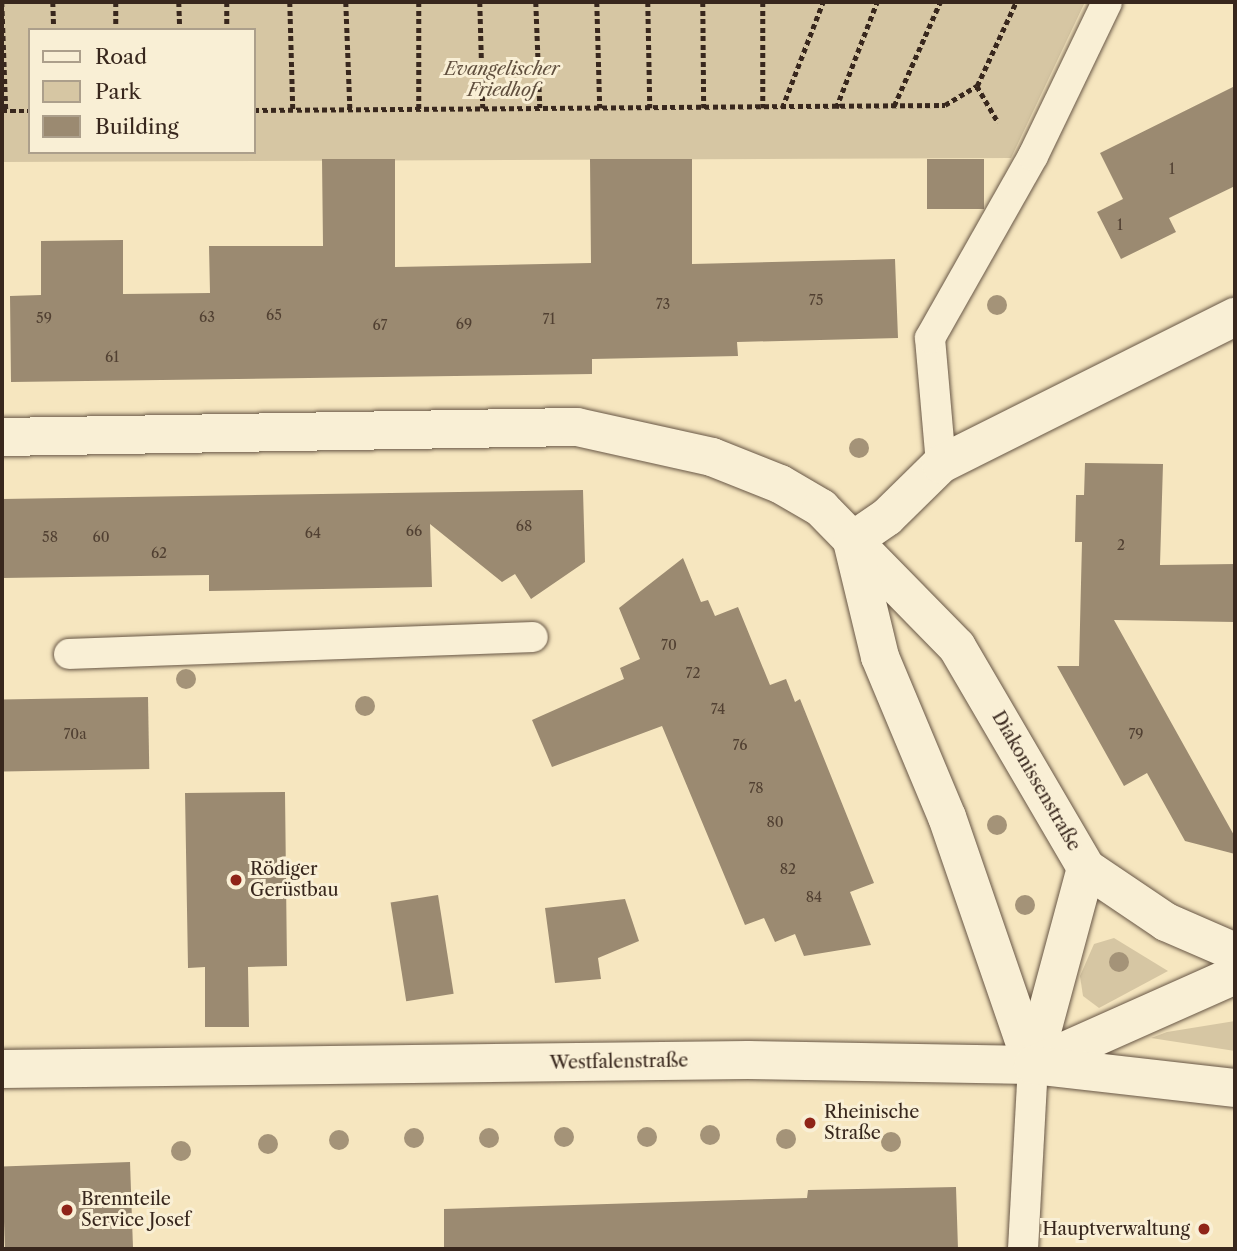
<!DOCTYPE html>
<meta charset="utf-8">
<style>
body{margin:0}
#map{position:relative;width:1237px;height:1251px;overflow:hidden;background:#f6e6bf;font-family:"Libre Caslon Text",serif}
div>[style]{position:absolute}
.green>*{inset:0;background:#d6c6a3}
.building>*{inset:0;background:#9b8a71;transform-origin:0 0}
.path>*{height:4.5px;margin-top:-2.25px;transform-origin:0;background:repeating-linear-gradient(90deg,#38271d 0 5px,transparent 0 8.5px)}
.roads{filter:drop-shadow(0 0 2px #685746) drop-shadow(0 0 2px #685746)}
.service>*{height:30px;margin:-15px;padding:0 15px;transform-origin:15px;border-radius:15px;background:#f9efd5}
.minor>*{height:38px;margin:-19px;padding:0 19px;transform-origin:19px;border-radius:19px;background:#f9efd5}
.trees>*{width:20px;height:20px;margin:-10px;border-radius:50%;background:#a49378}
.dots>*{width:19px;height:19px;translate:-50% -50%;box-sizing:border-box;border:4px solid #f9efd5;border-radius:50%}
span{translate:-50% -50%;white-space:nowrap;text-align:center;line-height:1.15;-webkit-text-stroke:6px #f9efd5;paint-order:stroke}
.number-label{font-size:14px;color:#514032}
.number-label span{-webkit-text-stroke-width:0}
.park-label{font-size:18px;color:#604f3e;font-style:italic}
.street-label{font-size:18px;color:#38271d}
.poi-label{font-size:18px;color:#38271d}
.left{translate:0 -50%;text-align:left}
.right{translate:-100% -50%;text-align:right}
.frame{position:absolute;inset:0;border:4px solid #38271d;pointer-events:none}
.legend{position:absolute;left:28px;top:28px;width:228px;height:126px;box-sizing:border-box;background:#f9efd5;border:2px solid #ac9f8b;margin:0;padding:9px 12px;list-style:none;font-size:21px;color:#38271d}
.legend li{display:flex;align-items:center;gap:14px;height:35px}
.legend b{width:35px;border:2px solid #ac9f8b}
</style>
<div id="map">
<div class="green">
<div style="clip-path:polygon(evenodd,2px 2px,1085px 2px,1011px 158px,2px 162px,2px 2px,30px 30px,254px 30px,254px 152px,30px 152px,30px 30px)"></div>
<div style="clip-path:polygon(1114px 938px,1168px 971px,1099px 1008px,1083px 996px,1080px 976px,1094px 944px)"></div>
<div style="clip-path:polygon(1235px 1021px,1235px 1051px,1151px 1038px,1167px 1032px)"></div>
</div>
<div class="building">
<div style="clip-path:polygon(1235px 86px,1235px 186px,1169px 218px,1176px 232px,1121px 259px,1097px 212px,1123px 199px,1100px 153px)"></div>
<div style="clip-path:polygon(322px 159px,395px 159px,395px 267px,591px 263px,590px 159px,692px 159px,692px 264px,895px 259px,898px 338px,737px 342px,738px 356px,592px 359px,592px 374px,11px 382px,10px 296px,41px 295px,41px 241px,123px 240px,123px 294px,210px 293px,209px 246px,323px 246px)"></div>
<div style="left:927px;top:159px;width:57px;height:50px"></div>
<div style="clip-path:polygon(1085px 463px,1163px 464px,1160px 565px,1235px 564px,1235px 622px,1114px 620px,1235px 837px,1235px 854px,1185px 841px,1147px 773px,1124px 786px,1057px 666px,1079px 666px,1082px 542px,1075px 542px,1076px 495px,1084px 495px)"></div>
<div style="clip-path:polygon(583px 490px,585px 562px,531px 599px,515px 574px,502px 582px,430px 524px,432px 587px,209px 591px,209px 575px,2px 578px,2px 499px)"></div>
<div style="clip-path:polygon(683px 558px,701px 602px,708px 600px,715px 616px,738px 607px,770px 685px,786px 679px,795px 702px,800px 699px,874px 883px,850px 892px,871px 945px,804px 956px,795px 934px,775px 942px,764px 918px,745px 925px,662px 726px,552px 767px,532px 720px,624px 679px,620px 668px,640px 659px,619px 608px)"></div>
<div style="left:148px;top:697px;width:72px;height:146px;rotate:89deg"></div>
<div style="clip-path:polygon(285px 792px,287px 966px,248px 967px,249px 1027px,205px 1027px,205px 967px,188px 968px,185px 793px)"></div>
<div style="left:438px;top:895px;width:100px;height:48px;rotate:81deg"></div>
<div style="clip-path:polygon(625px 899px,639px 941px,598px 958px,601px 979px,555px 983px,545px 908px)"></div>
<div style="left:130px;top:1162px;width:87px;height:128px;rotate:88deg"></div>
<div style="clip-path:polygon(956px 1187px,958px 1249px,444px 1249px,444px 1209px,807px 1198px,808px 1190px)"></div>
</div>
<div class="path">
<div style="left:2px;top:2px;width:109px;rotate:87.9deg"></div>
<div style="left:53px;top:2px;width:28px;rotate:88deg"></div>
<div style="left:116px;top:2px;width:28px;rotate:90deg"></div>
<div style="left:179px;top:2px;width:28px;rotate:88deg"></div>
<div style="left:227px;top:2px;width:28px;rotate:90deg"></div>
<div style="left:290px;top:2px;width:107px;rotate:88.4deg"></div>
<div style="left:346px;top:2px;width:106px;rotate:87.8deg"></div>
<div style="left:419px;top:2px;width:107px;rotate:90deg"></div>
<div style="left:480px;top:2px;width:106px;rotate:88.4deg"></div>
<div style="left:536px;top:2px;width:106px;rotate:87.8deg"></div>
<div style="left:597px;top:2px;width:106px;rotate:88.4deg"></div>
<div style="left:648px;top:2px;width:106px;rotate:88.9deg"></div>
<div style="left:703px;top:2px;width:106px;rotate:89.5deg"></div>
<div style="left:763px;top:2px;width:106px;rotate:90deg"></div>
<div style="left:977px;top:86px;width:42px;rotate:59.7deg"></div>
<div style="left:894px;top:106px;width:114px;rotate:-66.1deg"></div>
<div style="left:782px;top:108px;width:114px;rotate:-68.9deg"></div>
<div style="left:836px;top:108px;width:114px;rotate:-68.9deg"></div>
<div style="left:254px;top:110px;width:691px;rotate:-0.41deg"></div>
<div style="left:945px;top:105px;width:37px;rotate:-31deg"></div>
<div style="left:977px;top:86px;width:93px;rotate:-65.1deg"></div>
<div style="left:2px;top:111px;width:28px"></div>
</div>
<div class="roads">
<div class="service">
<div style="left:941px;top:464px;width:126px;rotate:-95deg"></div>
<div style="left:930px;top:338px;width:209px;rotate:-60.5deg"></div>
<div style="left:1033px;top:156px;width:171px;rotate:-64.3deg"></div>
<div style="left:69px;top:654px;width:464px;rotate:-2.1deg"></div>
<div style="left:1023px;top:1249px;width:184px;rotate:-86.9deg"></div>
</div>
<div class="minor">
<div style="left:2px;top:437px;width:575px;rotate:-1deg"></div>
<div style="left:577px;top:427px;width:138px;rotate:12.5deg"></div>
<div style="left:712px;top:457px;width:73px;rotate:21.7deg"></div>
<div style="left:780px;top:484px;width:48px;rotate:30.3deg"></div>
<div style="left:821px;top:508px;width:194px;rotate:45.6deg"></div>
<div style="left:957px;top:647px;width:256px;rotate:59.7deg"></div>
<div style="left:1086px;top:868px;width:204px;rotate:105.1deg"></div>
<div style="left:852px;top:541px;width:119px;rotate:76.4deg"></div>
<div style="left:880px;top:657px;width:173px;rotate:67.3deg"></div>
<div style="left:947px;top:817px;width:258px;rotate:71deg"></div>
<div style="left:852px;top:541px;width:42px;rotate:-34.4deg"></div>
<div style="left:887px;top:517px;width:76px;rotate:-44.5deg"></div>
<div style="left:941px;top:464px;width:329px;rotate:-26.6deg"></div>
<div style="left:1086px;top:868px;width:97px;rotate:34deg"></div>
<div style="left:1166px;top:922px;width:75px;rotate:23.5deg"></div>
<div style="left:1033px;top:1065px;width:221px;rotate:-24deg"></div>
<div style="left:2px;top:1069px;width:746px;rotate:-0.69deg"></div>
<div style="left:748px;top:1060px;width:285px;rotate:1deg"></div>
<div style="left:1033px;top:1065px;width:203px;rotate:6.5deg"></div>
</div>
</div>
<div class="trees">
<div style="left:997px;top:305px"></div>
<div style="left:859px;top:448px"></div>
<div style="left:186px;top:679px"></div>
<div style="left:365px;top:706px"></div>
<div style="left:997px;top:825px"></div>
<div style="left:1025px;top:905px"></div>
<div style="left:1119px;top:962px"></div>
<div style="left:710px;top:1135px"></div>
<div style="left:564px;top:1137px"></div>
<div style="left:647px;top:1137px"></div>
<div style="left:414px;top:1138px"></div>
<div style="left:489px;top:1138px"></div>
<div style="left:786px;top:1139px"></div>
<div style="left:339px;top:1140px"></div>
<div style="left:891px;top:1142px"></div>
<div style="left:268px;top:1144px"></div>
<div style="left:181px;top:1151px"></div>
</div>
<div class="dots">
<div style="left:236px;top:880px;background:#8f2418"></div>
<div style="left:810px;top:1123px;background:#8f2418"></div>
<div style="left:67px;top:1210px;background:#8f2418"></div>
<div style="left:1204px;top:1229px;background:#8f2418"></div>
</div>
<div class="number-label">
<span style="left:1172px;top:169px">1</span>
<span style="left:1120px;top:225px">1</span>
<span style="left:816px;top:300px">75</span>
<span style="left:663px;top:304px">73</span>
<span style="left:274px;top:315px">65</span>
<span style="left:207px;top:317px">63</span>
<span style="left:44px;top:318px">59</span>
<span style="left:549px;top:319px">71</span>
<span style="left:464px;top:324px">69</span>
<span style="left:380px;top:325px">67</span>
<span style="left:112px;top:357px">61</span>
<span style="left:524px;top:526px">68</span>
<span style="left:414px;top:531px">66</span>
<span style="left:313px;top:533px">64</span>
<span style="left:50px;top:537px">58</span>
<span style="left:101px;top:537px">60</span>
<span style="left:1121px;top:545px">2</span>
<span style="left:159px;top:553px">62</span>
<span style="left:669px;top:645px">70</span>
<span style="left:693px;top:673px">72</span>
<span style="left:718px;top:709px">74</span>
<span style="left:75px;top:734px">70a</span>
<span style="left:1136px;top:734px">79</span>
<span style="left:740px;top:745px">76</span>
<span style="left:756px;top:788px">78</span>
<span style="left:775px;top:822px">80</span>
<span style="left:788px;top:869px">82</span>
<span style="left:814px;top:897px">84</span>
</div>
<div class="park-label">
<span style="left:502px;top:80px">Evangelischer<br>Friedhof</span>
</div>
<div class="street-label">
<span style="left:1036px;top:781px;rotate:60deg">Diakonissenstraße</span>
<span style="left:619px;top:1062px;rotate:-1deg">Westfalenstraße</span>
</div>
<div class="poi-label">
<span class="left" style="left:250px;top:880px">Rödiger<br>Gerüstbau</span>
<span class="left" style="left:824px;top:1123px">Rheinische<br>Straße</span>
<span class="left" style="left:81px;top:1210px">Brennteile<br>Service Josef</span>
<span class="right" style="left:1190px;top:1229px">Hauptverwaltung</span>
</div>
<div class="frame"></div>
<ul class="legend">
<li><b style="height:9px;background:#f9efd5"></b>Road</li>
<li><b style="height:19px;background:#d6c6a3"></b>Park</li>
<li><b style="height:19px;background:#9b8a71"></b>Building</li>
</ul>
</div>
